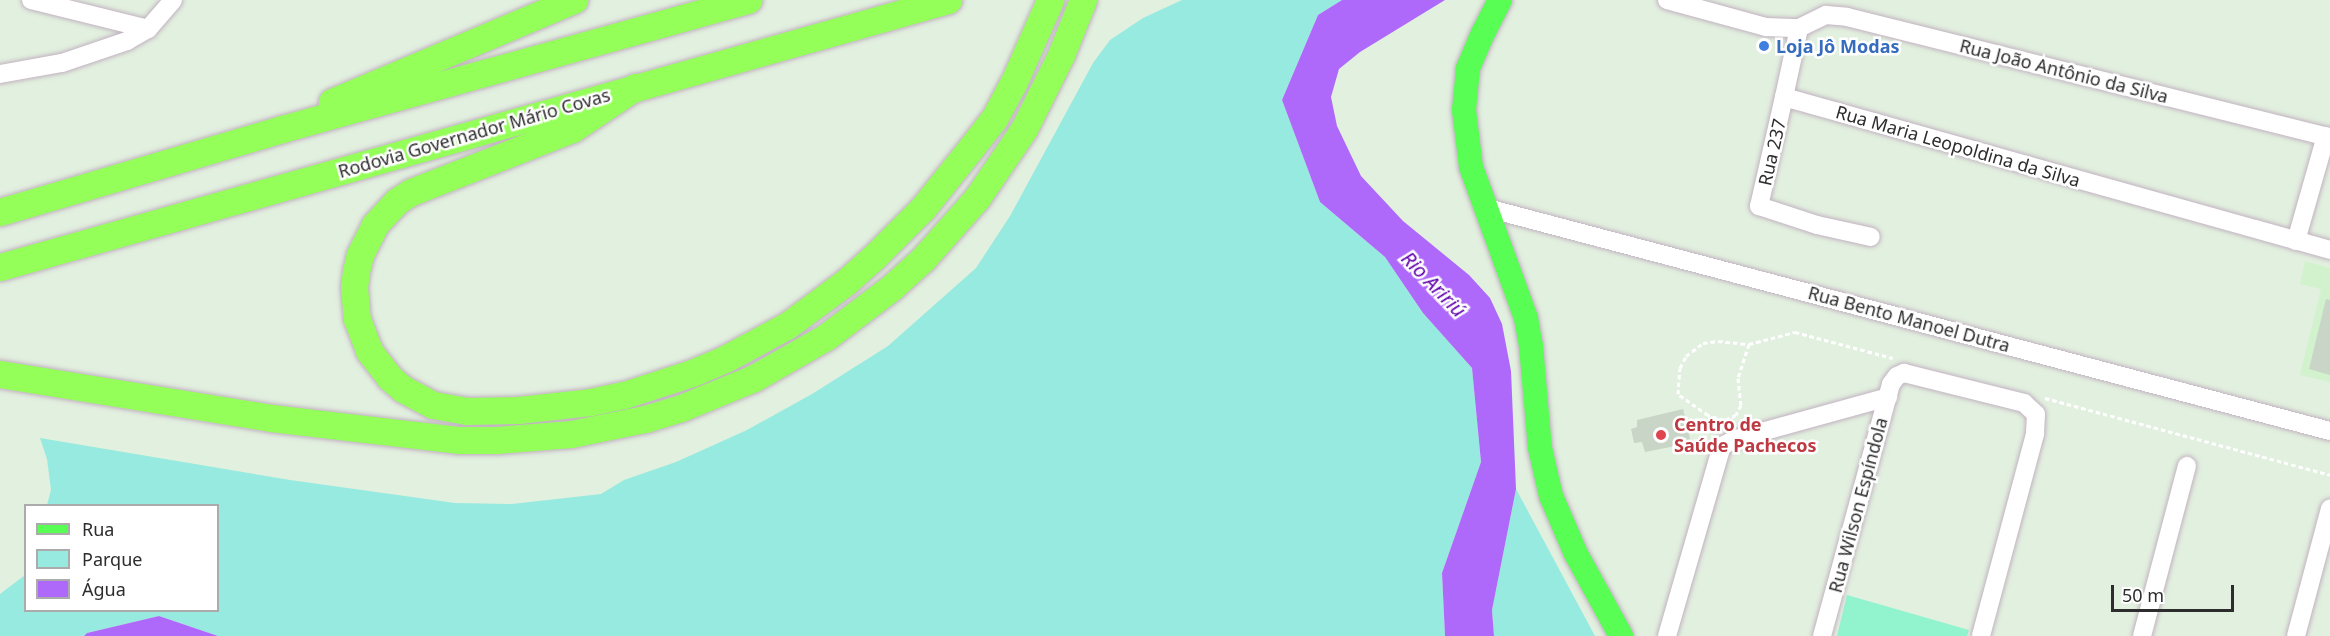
<!DOCTYPE html>
<meta charset="utf-8">
<style>
body{margin:0}
#map{position:relative;width:2330px;height:636px;overflow:hidden;background:#e2f0df;font-family:"Noto Sans",sans-serif}
div>[style]{position:absolute}
.education>*{inset:0;background:#d1f2cd}
.green>*{inset:0;background:#97eadf}
.pitch>*{inset:0;background:#92f3cf}
.water>*{inset:0;background:#ae69fa}
.building>*{inset:0;background:#c9d5c7}
.path>*{height:3px;margin-top:-1.5px;transform-origin:0;background:repeating-linear-gradient(90deg,#fff 0 4.5px,transparent 0 7.5px)}
.roads{filter:drop-shadow(0 0 2px #c2b2c1) drop-shadow(0 0 2px #c2b2c1)}
.minor>*{height:18px;margin:-9px;padding:0 9px;transform-origin:9px;border-radius:9px;background:#fff}
.major>*{height:24px;margin:-12px;padding:0 12px;transform-origin:12px;border-radius:12px;background:#59fe55}
.highway>*{height:27px;margin:-13.5px;padding:0 13.5px;transform-origin:13.5px;border-radius:13.5px;background:#95ff5a}
.dots>*{width:16px;height:16px;translate:-50% -50%;box-sizing:border-box;border:3px solid #fff;border-radius:50%}
span{translate:-50% -50%;white-space:nowrap;text-align:center;line-height:1.15;-webkit-text-stroke:5px #fff;paint-order:stroke}
.shop-label{font-size:18px;color:#366cbe;font-weight:700}
.left{translate:0 -50%;text-align:left}
.street-label{font-size:18px;color:#2d2d2d}
.health-label{font-size:18px;color:#be3a42;font-weight:700}
.water-label{font-size:20px;color:#6001ad;font-style:italic}
.legend{position:absolute;left:24px;top:504px;width:195px;height:108px;box-sizing:border-box;background:#fff;border:2px solid #ababab;margin:0;padding:8px 10px;list-style:none;font-size:18px;color:#2d2d2d}
.legend li{display:flex;align-items:center;gap:12px;height:30px}
.legend b{width:30px;border:2px solid #ababab}
.scale{position:absolute;left:2111px;top:585px;width:123px;height:27px;box-sizing:border-box;border:3px solid #2d2d2d;border-top:0;padding-left:8px;font-size:18px;line-height:21px;white-space:nowrap;color:#2d2d2d;-webkit-text-stroke:4px #fff;paint-order:stroke}
</style>
<div id="map">
<div class="education">
<div style="clip-path:polygon(2305px 261px,2330px 268px,2330px 382px,2300px 375px,2321px 289px,2300px 284px)"></div>
</div>
<div class="green">
<div style="clip-path:polygon(1182px 0,1342px 0,1318px 15px,1282px 100px,1320px 202px,1385px 257px,1423px 313px,1472px 368px,1481px 462px,1442px 573px,1445px 636px,218px 636px,159px 616px,87px 633px,84px 636px,0 636px,0 594px,25px 575px,26px 610px,218px 610px,218px 506px,47px 505px,51px 490px,47px 459px,40px 438px,290px 480px,455px 503px,512px 504px,601px 494px,624px 480px,676px 462px,747px 430px,812px 394px,888px 346px,976px 268px,1010px 216px,1093px 63px,1110px 40px,1143px 18px)"></div>
<div style="clip-path:polygon(1516px 489px,1595px 636px,1494px 636px,1492px 610px)"></div>
</div>
<div class="pitch">
<div style="clip-path:polygon(1847px 595px,1969px 630px,1967px 636px,1837px 636px)"></div>
</div>
<div class="water">
<div style="clip-path:polygon(1342px 0,1445px 0,1360px 52px,1339px 69px,1331px 97px,1337px 126px,1361px 176px,1403px 221px,1469px 275px,1490px 298px,1502px 324px,1511px 371px,1516px 489px,1492px 610px,1494px 636px,1445px 636px,1442px 573px,1481px 462px,1472px 368px,1423px 313px,1385px 257px,1320px 202px,1282px 100px,1318px 15px)"></div>
<div style="clip-path:polygon(159px 616px,218px 636px,84px 636px,87px 633px)"></div>
</div>
<div class="building">
<div style="clip-path:polygon(2326px 299px,2330px 300px,2330px 375px,2309px 369px)"></div>
<div style="clip-path:polygon(1683px 409px,1691px 443px,1645px 452px,1642px 442px,1634px 443px,1631px 429px,1637px 427px,1637px 420px)"></div>
</div>
<div class="path">
<div style="left:1749px;top:344px;width:36px;rotate:108deg"></div>
<div style="left:1738px;top:378px;width:27px;rotate:84deg"></div>
<div style="left:1741px;top:405px;width:11px;rotate:117deg"></div>
<div style="left:1736px;top:415px;width:13px;rotate:157deg"></div>
<div style="left:1724px;top:420px;width:17px;rotate:-163deg"></div>
<div style="left:1708px;top:415px;width:37px;rotate:-145deg"></div>
<div style="left:1678px;top:394px;width:26px;rotate:-86deg"></div>
<div style="left:1680px;top:368px;width:13px;rotate:-63deg"></div>
<div style="left:1686px;top:356px;width:21px;rotate:-37deg"></div>
<div style="left:1703px;top:343px;width:15px;rotate:-8deg"></div>
<div style="left:1718px;top:341px;width:31px;rotate:6deg"></div>
<div style="left:1749px;top:344px;width:48px;rotate:-14.6deg"></div>
<div style="left:1795px;top:332px;width:101px;rotate:14.9deg"></div>
<div style="left:2045px;top:398px;width:295px;rotate:15.1deg"></div>
</div>
<div class="roads">
<div class="minor">
<div style="left:31px;top:0;width:121px;rotate:13.9deg"></div>
<div style="left:1667px;top:0;width:103px;rotate:15.3deg"></div>
<div style="left:1766px;top:27px;width:33px;rotate:2deg"></div>
<div style="left:1799px;top:28px;width:71px;rotate:102.3deg"></div>
<div style="left:1784px;top:97px;width:567px;rotate:15.65deg"></div>
<div style="left:1799px;top:28px;width:30px;rotate:-26deg"></div>
<div style="left:1826px;top:15px;width:21px;rotate:5deg"></div>
<div style="left:1847px;top:17px;width:498px;rotate:14deg"></div>
<div style="left:0;top:74px;width:63px;rotate:-10.1deg"></div>
<div style="left:62px;top:63px;width:69px;rotate:-18.7deg"></div>
<div style="left:127px;top:41px;width:24px;rotate:-30deg"></div>
<div style="left:148px;top:29px;width:38px;rotate:-49deg"></div>
<div style="left:1784px;top:97px;width:112px;rotate:102.9deg"></div>
<div style="left:1759px;top:206px;width:61px;rotate:18.1deg"></div>
<div style="left:1817px;top:225px;width:55px;rotate:12.5deg"></div>
<div style="left:1487px;top:208px;width:872px;rotate:14.82deg"></div>
<div style="left:2296px;top:241px;width:109px;rotate:-74.1deg"></div>
<div style="left:1667px;top:636px;width:198px;rotate:-73.9deg"></div>
<div style="left:1722px;top:446px;width:16px;rotate:-27deg"></div>
<div style="left:1736px;top:439px;width:158px;rotate:-15.4deg"></div>
<div style="left:1822px;top:636px;width:261px;rotate:-74.7deg"></div>
<div style="left:1891px;top:384px;width:10px;rotate:-53deg"></div>
<div style="left:1897px;top:376px;width:8px;rotate:-23deg"></div>
<div style="left:1904px;top:373px;width:124px;rotate:14deg"></div>
<div style="left:2024px;top:403px;width:16px;rotate:43deg"></div>
<div style="left:2036px;top:414px;width:20px;rotate:93deg"></div>
<div style="left:2035px;top:434px;width:209px;rotate:105deg"></div>
<div style="left:2142px;top:636px;width:176px;rotate:-75.2deg"></div>
<div style="left:2296px;top:636px;width:132px;rotate:-75.1deg"></div>
</div>
<div class="major">
<div style="left:1500px;top:0;width:37px;rotate:117deg"></div>
<div style="left:1483px;top:33px;width:39px;rotate:113deg"></div>
<div style="left:1468px;top:69px;width:41px;rotate:95.6deg"></div>
<div style="left:1464px;top:110px;width:57px;rotate:83deg"></div>
<div style="left:1471px;top:167px;width:161px;rotate:70deg"></div>
<div style="left:1526px;top:318px;width:28px;rotate:80deg"></div>
<div style="left:1531px;top:346px;width:102px;rotate:85deg"></div>
<div style="left:1540px;top:448px;width:49px;rotate:77.1deg"></div>
<div style="left:1551px;top:496px;width:63px;rotate:66.7deg"></div>
<div style="left:1576px;top:554px;width:94px;rotate:61.2deg"></div>
</div>
<div class="highway">
<div style="left:635px;top:87px;width:76px;rotate:146.3deg"></div>
<div style="left:572px;top:129px;width:173px;rotate:158.6deg"></div>
<div style="left:411px;top:192px;width:17px;rotate:147deg"></div>
<div style="left:397px;top:201px;width:33px;rotate:133deg"></div>
<div style="left:375px;top:225px;width:34px;rotate:117deg"></div>
<div style="left:360px;top:255px;width:16px;rotate:104deg"></div>
<div style="left:356px;top:271px;width:16px;rotate:97deg"></div>
<div style="left:354px;top:287px;width:32px;rotate:85deg"></div>
<div style="left:357px;top:319px;width:34px;rotate:69deg"></div>
<div style="left:369px;top:351px;width:34px;rotate:52deg"></div>
<div style="left:390px;top:378px;width:17px;rotate:40deg"></div>
<div style="left:403px;top:389px;width:34px;rotate:28deg"></div>
<div style="left:433px;top:405px;width:34px;rotate:10deg"></div>
<div style="left:466px;top:411px;width:52px;rotate:-1.1deg"></div>
<div style="left:518px;top:410px;width:72px;rotate:-6.3deg"></div>
<div style="left:590px;top:402px;width:35px;rotate:-12deg"></div>
<div style="left:624px;top:395px;width:71px;rotate:-17.9deg"></div>
<div style="left:692px;top:373px;width:36px;rotate:-23deg"></div>
<div style="left:725px;top:359px;width:72px;rotate:-28.4deg"></div>
<div style="left:788px;top:325px;width:72px;rotate:-36.6deg"></div>
<div style="left:846px;top:282px;width:36px;rotate:-42deg"></div>
<div style="left:873px;top:258px;width:71px;rotate:-45deg"></div>
<div style="left:923px;top:208px;width:77px;rotate:-51.3deg"></div>
<div style="left:971px;top:148px;width:37px;rotate:-52deg"></div>
<div style="left:994px;top:119px;width:40px;rotate:-62deg"></div>
<div style="left:1013px;top:84px;width:92px;rotate:-66.2deg"></div>
<div style="left:332px;top:102px;width:263px;rotate:-22.9deg"></div>
<div style="left:0;top:212px;width:294px;rotate:-16.4deg"></div>
<div style="left:282px;top:129px;width:484px;rotate:-15.5deg"></div>
<div style="left:0;top:267px;width:985px;rotate:-15.73deg"></div>
<div style="left:0;top:374px;width:275px;rotate:9.2deg"></div>
<div style="left:271px;top:418px;width:188px;rotate:6.7deg"></div>
<div style="left:458px;top:440px;width:38px"></div>
<div style="left:496px;top:440px;width:75px;rotate:-4.6deg"></div>
<div style="left:571px;top:434px;width:76px;rotate:-11.5deg"></div>
<div style="left:645px;top:419px;width:38px;rotate:-17deg"></div>
<div style="left:681px;top:408px;width:79px;rotate:-22.3deg"></div>
<div style="left:754px;top:378px;width:83px;rotate:-29.7deg"></div>
<div style="left:826px;top:337px;width:83px;rotate:-37.1deg"></div>
<div style="left:892px;top:287px;width:42px;rotate:-42.1deg"></div>
<div style="left:923px;top:259px;width:81px;rotate:-48.5deg"></div>
<div style="left:977px;top:198px;width:83px;rotate:-55.7deg"></div>
<div style="left:1024px;top:129px;width:83px;rotate:-63.4deg"></div>
<div style="left:1061px;top:55px;width:59px;rotate:-68.2deg"></div>
</div>
</div>
<div class="dots">
<div style="left:1764px;top:46px;background:#3f7fe0"></div>
<div style="left:1661px;top:435px;background:#e0444e"></div>
</div>
<div class="shop-label">
<span class="left" style="left:1776px;top:46px">Loja Jô Modas</span>
</div>
<div class="street-label">
<span style="left:2064px;top:71px;rotate:14deg">Rua João Antônio da Silva</span>
<span style="left:474px;top:133px;rotate:-16deg">Rodovia Governador Mário Covas</span>
<span style="left:1958px;top:146px;rotate:16deg">Rua Maria Leopoldina da Silva</span>
<span style="left:1772px;top:152px;rotate:-77deg">Rua 237</span>
<span style="left:1909px;top:319px;rotate:15deg">Rua Bento Manoel Dutra</span>
<span style="left:1858px;top:505px;rotate:-75deg">Rua Wilson Espíndola</span>
</div>
<div class="health-label">
<span class="left" style="left:1674px;top:435px">Centro de<br>Saúde Pachecos</span>
</div>
<div class="water-label">
<span style="left:1434px;top:284px;rotate:46deg">Rio Aririú</span>
</div>
<ul class="legend">
<li><b style="height:8px;background:#59fe55"></b>Rua</li>
<li><b style="height:16px;background:#97eadf"></b>Parque</li>
<li><b style="height:16px;background:#ae69fa"></b>Água</li>
</ul>
<div class="scale">50 m</div>
</div>
